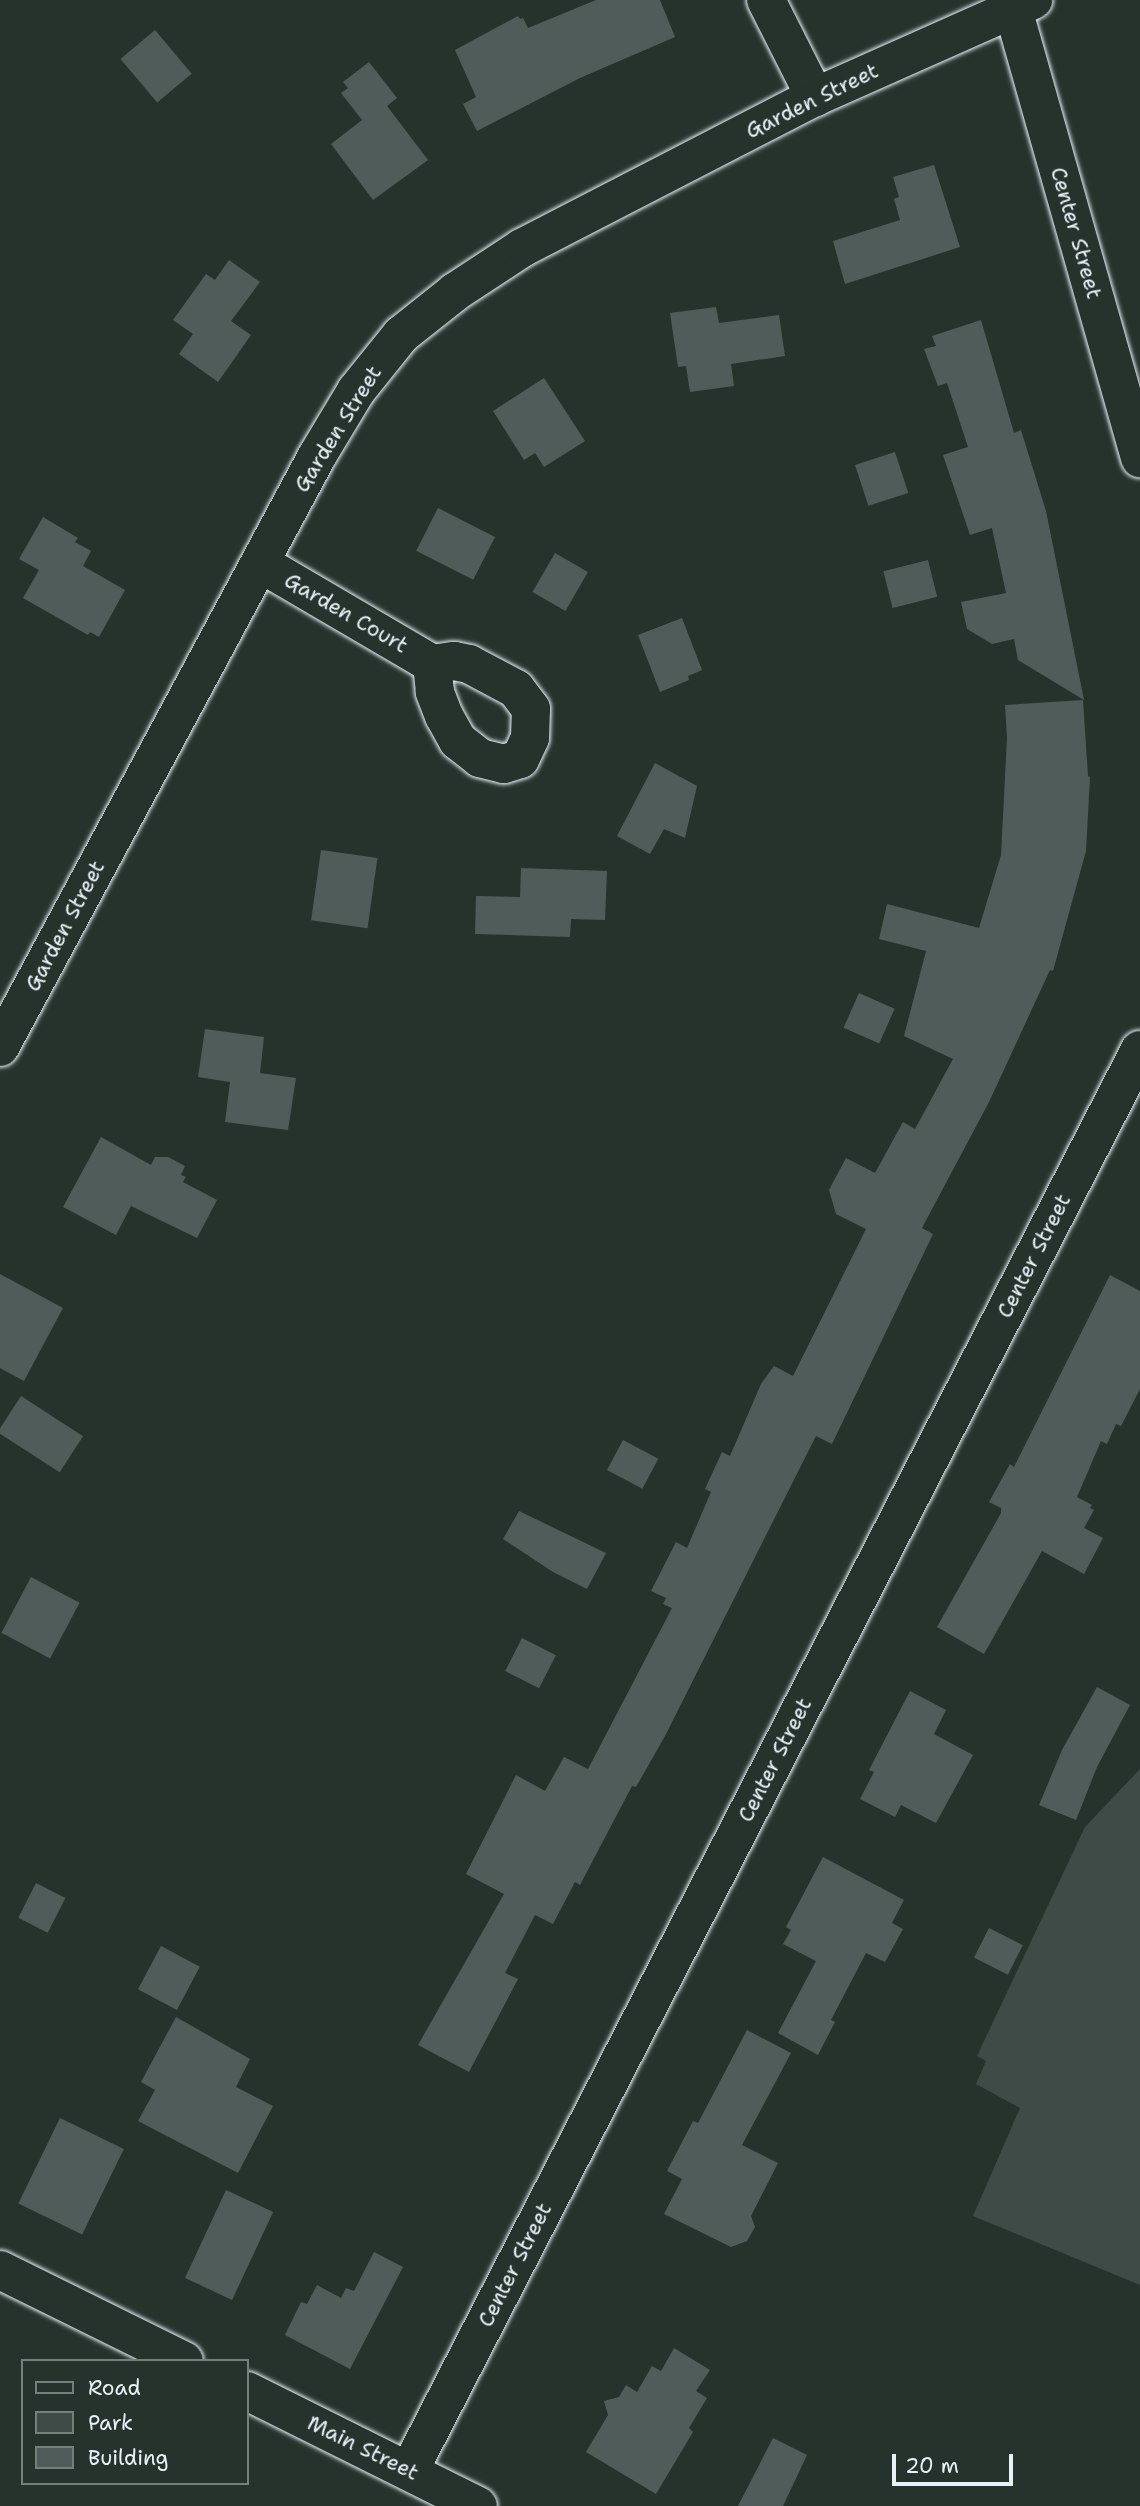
<!DOCTYPE html>
<style>
body{margin:0}
#map{position:relative;width:1140px;height:2506px;overflow:hidden;background:#26332d;font-family:"Shantell Sans",sans-serif}
div>[style]{position:absolute}
.green>*{inset:0;background:#3e4b47}
.building>*{inset:0;background:#505c59;transform-origin:0 0}
.roads{filter:drop-shadow(0 0 2px #e8f1f8) drop-shadow(0 0 2px #e8f1f8)}
.street>*{height:38px;margin:-19px;padding:0 19px;transform-origin:19px;border-radius:19px;background:#26332d}
.secondary>*{height:38px;margin:-19px;padding:0 19px;transform-origin:19px;border-radius:19px;background:#26332d}
span{translate:-50% -50%;white-space:nowrap;text-align:center;line-height:1.15;-webkit-text-stroke:5px #26332d;paint-order:stroke}
.street-label{font-size:21px;color:#e8f1f8}
.legend{position:absolute;left:21px;top:2359px;width:228px;height:126px;box-sizing:border-box;background:#26332d;border:2px solid #747f7e;margin:0;padding:9px 12px;list-style:none;font-size:21px;color:#e8f1f8}
.legend li{display:flex;align-items:center;gap:14px;height:35px}
.legend b{width:35px;border:2px solid #747f7e}
.scale{position:absolute;left:892px;top:2454px;width:121px;height:32px;box-sizing:border-box;border:4px solid #e8f1f8;border-top:0;padding-left:9px;font-size:21px;line-height:24px;white-space:nowrap;color:#e8f1f8;-webkit-text-stroke:5px #26332d;paint-order:stroke}
</style>
<div id="map">
<div class="green">
<div style="clip-path:polygon(1140px 1769px,1140px 2285px,973px 2216px,1020px 2108px,976px 2084px,986px 2061px,977px 2056px,1085px 1827px)"></div>
</div>
<div class="building">
<div style="clip-path:polygon(596px 0,660px 0,675px 37px,580px 78px,477px 131px,463px 104px,476px 97px,455px 50px,518px 16px,520px 19px,523px 18px,528px 28px)"></div>
<div style="left:155px;top:30px;width:57px;height:45px;rotate:50deg"></div>
<div style="clip-path:polygon(369px 62px,397px 98px,387px 106px,428px 160px,373px 200px,331px 144px,362px 120px,341px 93px,348px 88px,343px 82px)"></div>
<div style="clip-path:polygon(934px 165px,960px 247px,845px 284px,833px 241px,900px 220px,894px 199px,899px 197px,893px 177px)"></div>
<div style="clip-path:polygon(229px 260px,260px 282px,231px 321px,251px 335px,218px 382px,179px 354px,193px 334px,173px 320px,206px 274px,215px 280px)"></div>
<div style="clip-path:polygon(716px 307px,719px 323px,779px 315px,785px 356px,731px 364px,734px 386px,690px 392px,686px 366px,678px 367px,670px 313px)"></div>
<div style="clip-path:polygon(981px 320px,1014px 433px,1021px 430px,1046px 511px,1084px 700px,1018px 660px,1014px 639px,992px 644px,967px 629px,961px 602px,1006px 593px,992px 528px,970px 535px,943px 455px,968px 447px,947px 383px,938px 386px,924px 349px,936px 346px,932px 336px)"></div>
<div style="clip-path:polygon(544px 378px,585px 441px,544px 467px,535px 453px,524px 460px,493px 411px)"></div>
<div style="left:895px;top:452px;width:43px;height:42px;rotate:72deg"></div>
<div style="left:438px;top:508px;width:64px;height:48px;rotate:27deg"></div>
<div style="clip-path:polygon(43px 517px,78px 538px,75px 542px,91px 551px,83px 566px,125px 590px,99px 637px,90px 632px,88px 635px,23px 598px,39px 570px,19px 559px)"></div>
<div style="left:555px;top:553px;width:38px;height:45px;rotate:30deg"></div>
<div style="left:928px;top:560px;width:38px;height:46px;rotate:76deg"></div>
<div style="clip-path:polygon(682px 618px,702px 670px,688px 676px,689px 680px,660px 692px,638px 635px)"></div>
<div style="clip-path:polygon(1083px 700px,1088px 776px,1090px 777px,1086px 851px,1053px 971px,1050px 970px,989px 1102px,922px 1228px,933px 1234px,832px 1444px,816px 1436px,665px 1736px,636px 1787px,632px 1786px,580px 1885px,575px 1882px,553px 1924px,535px 1915px,505px 1973px,518px 1979px,469px 2072px,418px 2045px,504px 1894px,466px 1874px,516px 1775px,545px 1791px,564px 1757px,588px 1769px,672px 1608px,663px 1604px,666px 1598px,651px 1591px,676px 1542px,687px 1548px,711px 1492px,705px 1489px,722px 1452px,730px 1456px,761px 1384px,774px 1366px,793px 1376px,866px 1229px,836px 1214px,829px 1190px,846px 1158px,875px 1173px,903px 1122px,915px 1129px,953px 1059px,904px 1036px,926px 951px,879px 939px,887px 904px,979px 928px,1001px 855px,1007px 738px,1005px 705px)"></div>
<div style="clip-path:polygon(655px 763px,697px 786px,685px 838px,664px 829px,650px 854px,617px 836px)"></div>
<div style="left:321px;top:850px;width:57px;height:71px;rotate:8deg"></div>
<div style="clip-path:polygon(521px 868px,607px 871px,605px 920px,571px 919px,570px 937px,475px 934px,476px 896px,520px 897px)"></div>
<div style="left:859px;top:993px;width:39px;height:38px;rotate:24deg"></div>
<div style="clip-path:polygon(205px 1029px,264px 1037px,260px 1073px,296px 1078px,288px 1130px,225px 1122px,230px 1082px,198px 1077px)"></div>
<div style="clip-path:polygon(101px 1137px,151px 1165px,155px 1157px,168px 1157px,185px 1166px,181px 1175px,186px 1177px,183px 1182px,217px 1200px,197px 1238px,131px 1206px,116px 1235px,63px 1207px)"></div>
<div style="clip-path:polygon(0 1274px,63px 1308px,24px 1381px,0 1368px)"></div>
<div style="clip-path:polygon(1110px 1275px,1140px 1291px,1140px 1389px,1121px 1426px,1116px 1424px,1107px 1444px,1101px 1441px,1077px 1497px,1092px 1505px,1090px 1508px,1094px 1510px,1084px 1528px,1103px 1538px,1084px 1574px,1042px 1551px,984px 1654px,937px 1627px,1001px 1513px,1001px 1508px,989px 1502px,1010px 1464px,1014px 1467px)"></div>
<div style="left:21px;top:1396px;width:74px;height:43px;rotate:33deg"></div>
<div style="left:623px;top:1440px;width:40px;height:34px;rotate:28deg"></div>
<div style="clip-path:polygon(519px 1511px,606px 1553px,587px 1589px,553px 1572px,503px 1539px)"></div>
<div style="left:31px;top:1577px;width:55px;height:63px;rotate:28deg"></div>
<div style="left:522px;top:1638px;width:38px;height:37px;rotate:27deg"></div>
<div style="clip-path:polygon(1097px 1687px,1130px 1705px,1097px 1767px,1076px 1820px,1039px 1805px,1062px 1750px)"></div>
<div style="clip-path:polygon(910px 1691px,946px 1710px,934px 1734px,973px 1755px,936px 1823px,901px 1805px,895px 1817px,860px 1799px,874px 1772px,869px 1770px)"></div>
<div style="clip-path:polygon(823px 1857px,904px 1900px,892px 1923px,903px 1929px,885px 1962px,866px 1953px,831px 2020px,835px 2022px,818px 2055px,778px 2033px,816px 1961px,783px 1944px,791px 1930px,786px 1927px)"></div>
<div style="left:36px;top:1883px;width:33px;height:39px;rotate:27deg"></div>
<div style="left:989px;top:1928px;width:38px;height:33px;rotate:27deg"></div>
<div style="left:161px;top:1946px;width:44px;height:49px;rotate:28deg"></div>
<div style="clip-path:polygon(176px 2017px,250px 2059px,236px 2087px,273px 2106px,238px 2173px,138px 2121px,155px 2090px,141px 2082px)"></div>
<div style="clip-path:polygon(747px 2030px,791px 2053px,742px 2145px,778px 2163px,751px 2216px,755px 2227px,747px 2241px,731px 2247px,664px 2214px,682px 2179px,667px 2171px,693px 2121px,698px 2123px)"></div>
<div style="left:60px;top:2118px;width:71px;height:95px;rotate:26deg"></div>
<div style="left:226px;top:2190px;width:52px;height:97px;rotate:25deg"></div>
<div style="clip-path:polygon(374px 2252px,403px 2267px,350px 2369px,285px 2335px,301px 2302px,307px 2304px,317px 2285px,341px 2298px,346px 2288px,354px 2291px)"></div>
<div style="clip-path:polygon(674px 2348px,710px 2370px,696px 2391px,707px 2398px,689px 2428px,693px 2432px,656px 2494px,586px 2452px,608px 2415px,604px 2401px,619px 2397px,626px 2385px,637px 2392px,652px 2366px,661px 2371px)"></div>
<div style="clip-path:polygon(773px 2438px,807px 2455px,783px 2506px,738px 2506px)"></div>
</div>
<div class="roads">
<div class="street">
<div style="left:766px;top:0;width:109px;rotate:63.2deg"></div>
<div style="left:1013px;top:9px;width:467px;rotate:74.2deg"></div>
<div style="left:260px;top:563px;width:199px;rotate:30.4deg"></div>
<div style="left:432px;top:664px;width:22px;rotate:-8deg"></div>
<div style="left:454px;top:661px;width:15px;rotate:11deg"></div>
<div style="left:469px;top:664px;width:53px;rotate:28deg"></div>
<div style="left:516px;top:689px;width:25px;rotate:53deg"></div>
<div style="left:531px;top:709px;width:29px;rotate:92deg"></div>
<div style="left:530px;top:738px;width:23px;rotate:115deg"></div>
<div style="left:520px;top:759px;width:17px;rotate:163deg"></div>
<div style="left:504px;top:764px;width:25px;rotate:-166deg"></div>
<div style="left:480px;top:758px;width:28px;rotate:-142deg"></div>
<div style="left:458px;top:741px;width:29px;rotate:-119deg"></div>
<div style="left:444px;top:716px;width:26px;rotate:-111deg"></div>
<div style="left:435px;top:692px;width:28px;rotate:-96deg"></div>
<div style="left:0;top:1047px;width:671px;rotate:-61.79deg"></div>
<div style="left:317px;top:456px;width:76px;rotate:-59deg"></div>
<div style="left:356px;top:391px;width:72px;rotate:-51.2deg"></div>
<div style="left:401px;top:335px;width:69px;rotate:-38.5deg"></div>
<div style="left:455px;top:292px;width:80px;rotate:-33.3deg"></div>
<div style="left:522px;top:248px;width:330px;rotate:-27.3deg"></div>
<div style="left:815px;top:97px;width:239px;rotate:-24deg"></div>
<div style="left:409px;top:2471px;width:1598px;rotate:-62.78deg"></div>
</div>
<div class="secondary">
<div style="left:0;top:2270px;width:205px;rotate:26.3deg"></div>
<div style="left:247px;top:2391px;width:258px;rotate:26.5deg"></div>
</div>
</div>
<div class="street-label">
<span style="left:812px;top:101px;rotate:-26deg">Garden Street</span>
<span style="left:1076px;top:233px;rotate:74deg">Center Street</span>
<span style="left:338px;top:429px;rotate:-58deg">Garden Street</span>
<span style="left:346px;top:613px;rotate:30deg">Garden Court</span>
<span style="left:65px;top:926px;rotate:-62deg">Garden Street</span>
<span style="left:1034px;top:1256px;rotate:-63deg">Center Street</span>
<span style="left:775px;top:1760px;rotate:-63deg">Center Street</span>
<span style="left:515px;top:2265px;rotate:-63deg">Center Street</span>
<span style="left:363px;top:2448px;rotate:26deg">Main Street</span>
</div>
<ul class="legend">
<li><b style="height:9px;background:#26332d"></b>Road</li>
<li><b style="height:19px;background:#3e4b47"></b>Park</li>
<li><b style="height:19px;background:#505c59"></b>Building</li>
</ul>
<div class="scale">20 m</div>
</div>
